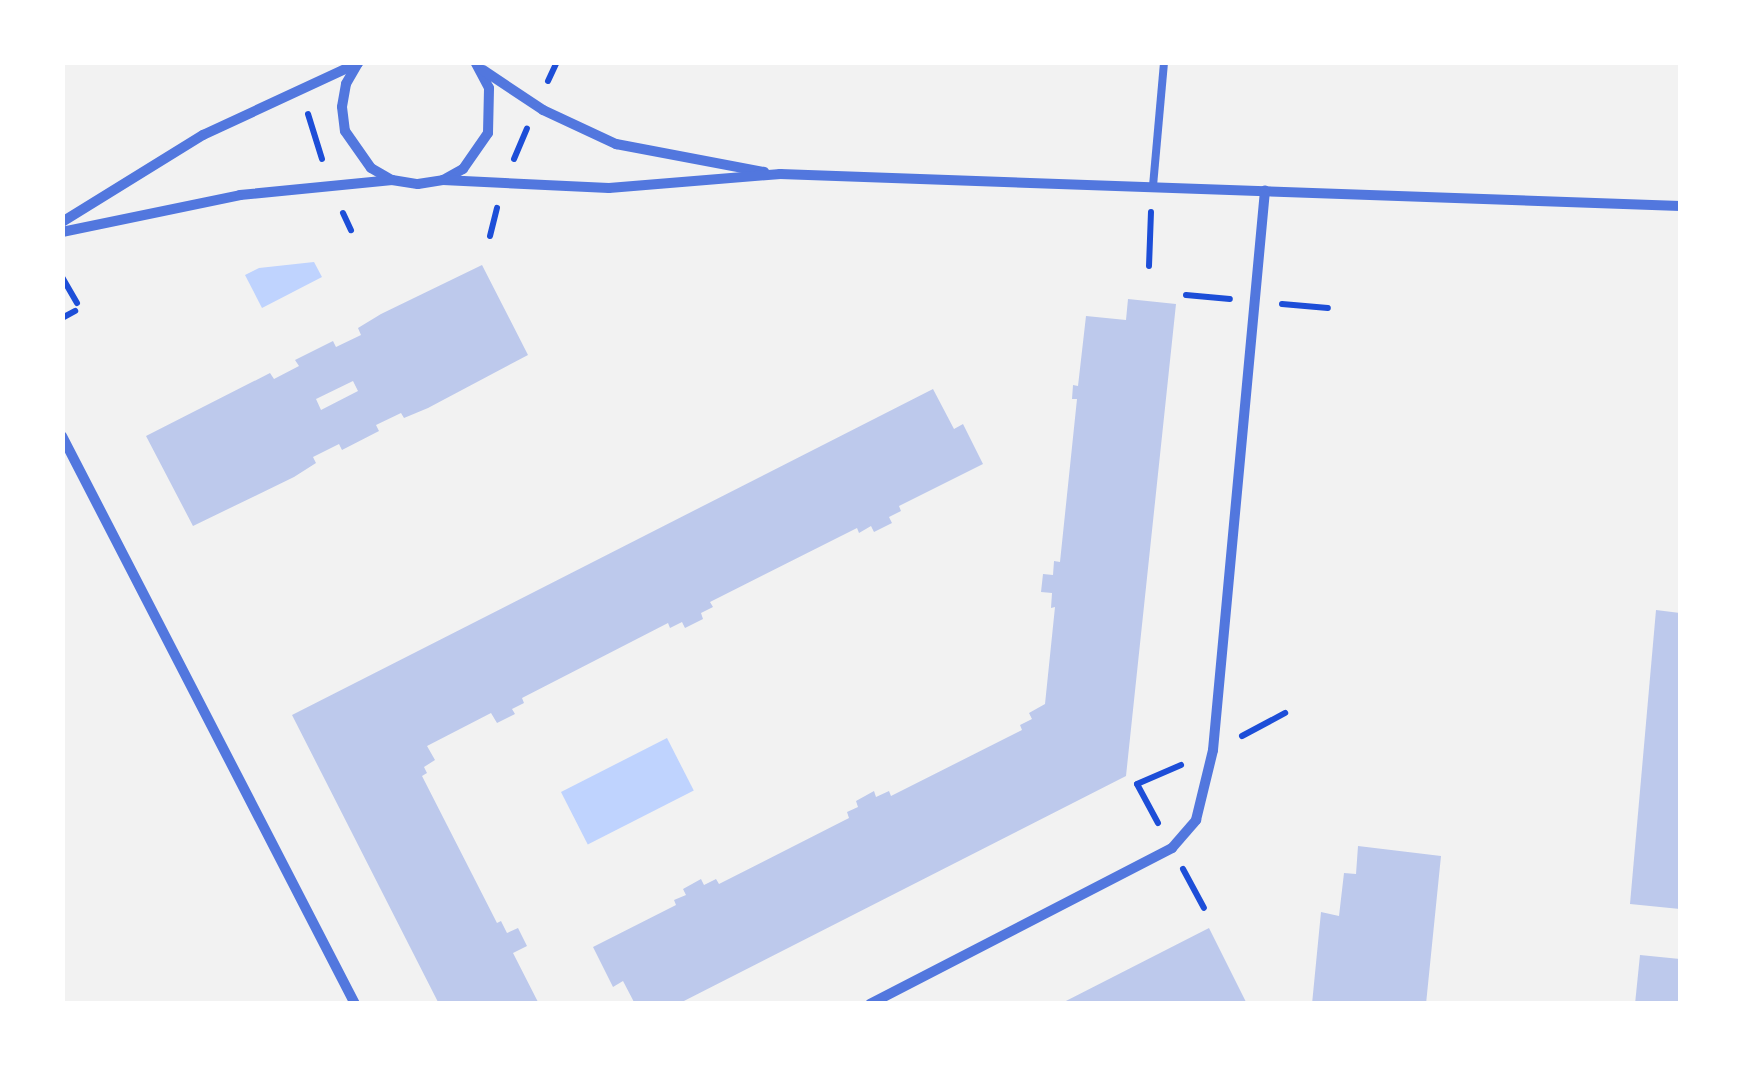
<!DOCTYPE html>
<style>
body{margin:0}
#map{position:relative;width:1743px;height:1066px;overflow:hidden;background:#f2f2f2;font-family:Quicksand,sans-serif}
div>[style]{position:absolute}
.water>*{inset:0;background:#bfd3fe;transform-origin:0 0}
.building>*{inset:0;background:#bdc9ec}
.path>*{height:6px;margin:-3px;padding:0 3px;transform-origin:3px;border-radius:3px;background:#1d4ed8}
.service>*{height:8px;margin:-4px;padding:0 4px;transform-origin:4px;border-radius:4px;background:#5277de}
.minor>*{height:10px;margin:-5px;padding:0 5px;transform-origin:5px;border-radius:5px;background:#5277de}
span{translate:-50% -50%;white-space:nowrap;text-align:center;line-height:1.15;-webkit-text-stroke:8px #fff;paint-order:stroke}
.frame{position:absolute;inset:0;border:65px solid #fff;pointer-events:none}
</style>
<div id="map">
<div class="water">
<div style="clip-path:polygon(314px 262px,322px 277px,262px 308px,245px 275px,259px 268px)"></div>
<div style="left:667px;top:738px;width:59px;height:119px;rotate:63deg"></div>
</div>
<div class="building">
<div style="clip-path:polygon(evenodd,482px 265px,528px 355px,428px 408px,404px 418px,401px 413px,376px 425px,379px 431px,342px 450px,339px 444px,313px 457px,316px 463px,294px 477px,193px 526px,146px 436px,270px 373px,274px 379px,299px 366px,295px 360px,333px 341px,336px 347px,361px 335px,358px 328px,381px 314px,482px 265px,353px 381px,358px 391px,321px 410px,316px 399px,353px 381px)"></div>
<div style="clip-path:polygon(1128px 299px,1176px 304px,1126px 776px,678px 1004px,635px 1004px,623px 981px,613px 987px,593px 947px,676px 905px,674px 900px,686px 895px,683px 889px,701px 879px,704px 885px,716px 879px,719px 884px,849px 818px,847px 812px,858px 807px,856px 801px,874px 791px,876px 797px,889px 791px,891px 796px,1022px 730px,1020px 725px,1032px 719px,1029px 713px,1045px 704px,1055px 607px,1051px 608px,1052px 593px,1041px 592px,1043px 574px,1053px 575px,1054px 561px,1060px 562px,1077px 399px,1072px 399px,1073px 385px,1078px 386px,1086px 316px,1126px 320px)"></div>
<div style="clip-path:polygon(933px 389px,954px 429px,963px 424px,983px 464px,899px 506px,901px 511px,889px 517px,892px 523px,874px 532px,871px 526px,859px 533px,857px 528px,710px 602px,713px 607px,701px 613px,703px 619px,685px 628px,682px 622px,670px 628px,668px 623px,522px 698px,524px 703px,512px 709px,515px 714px,497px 723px,491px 713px,427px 746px,435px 760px,424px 767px,427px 773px,422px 776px,497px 923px,501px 921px,507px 933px,518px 928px,527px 946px,513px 953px,539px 1004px,439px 1004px,292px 715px)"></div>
<div style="clip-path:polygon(1656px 610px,1680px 613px,1680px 909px,1630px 904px)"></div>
<div style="clip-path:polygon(1358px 846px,1441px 856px,1426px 1004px,1312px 1004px,1321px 912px,1339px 916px,1344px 873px,1356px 874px)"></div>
<div style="clip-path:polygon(1209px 928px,1247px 1004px,1060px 1004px,1111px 978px)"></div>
<div style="clip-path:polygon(1640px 955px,1680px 959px,1680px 1004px,1635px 1004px)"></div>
</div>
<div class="path">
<div style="left:548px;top:81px;width:21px;rotate:-65deg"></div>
<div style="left:308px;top:114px;width:47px;rotate:72.7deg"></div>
<div style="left:514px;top:159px;width:33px;rotate:-67deg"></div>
<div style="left:343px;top:213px;width:19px;rotate:65deg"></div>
<div style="left:490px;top:236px;width:29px;rotate:-76deg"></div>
<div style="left:1149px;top:266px;width:54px;rotate:-87.9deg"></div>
<div style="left:62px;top:277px;width:30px;rotate:60deg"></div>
<div style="left:1186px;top:295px;width:44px;rotate:5.2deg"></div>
<div style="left:1282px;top:304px;width:46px;rotate:5deg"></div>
<div style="left:62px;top:318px;width:15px;rotate:-28deg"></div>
<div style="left:1242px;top:736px;width:49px;rotate:-28.1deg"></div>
<div style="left:1158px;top:823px;width:44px;rotate:-118.3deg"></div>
<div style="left:1137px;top:784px;width:48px;rotate:-23.4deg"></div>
<div style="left:1183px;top:869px;width:44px;rotate:61.7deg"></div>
</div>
<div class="service">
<div style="left:1153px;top:186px;width:124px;rotate:-84.9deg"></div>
</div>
<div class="minor">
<div style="left:358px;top:63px;width:24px;rotate:120deg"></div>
<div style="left:346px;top:84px;width:23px;rotate:100deg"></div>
<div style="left:342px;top:107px;width:24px;rotate:83deg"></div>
<div style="left:345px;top:131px;width:45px;rotate:54.9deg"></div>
<div style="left:371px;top:168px;width:24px;rotate:30deg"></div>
<div style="left:392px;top:180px;width:26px;rotate:9deg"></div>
<div style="left:418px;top:184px;width:25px;rotate:-9deg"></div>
<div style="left:443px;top:180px;width:23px;rotate:-29deg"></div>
<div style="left:463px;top:169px;width:44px;rotate:-55.2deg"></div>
<div style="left:488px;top:133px;width:45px;rotate:-88.7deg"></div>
<div style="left:489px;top:88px;width:30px;rotate:-118deg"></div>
<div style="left:483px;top:70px;width:72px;rotate:33.7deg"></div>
<div style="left:543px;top:110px;width:81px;rotate:25deg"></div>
<div style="left:616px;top:144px;width:151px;rotate:10.7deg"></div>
<div style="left:443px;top:180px;width:166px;rotate:2.8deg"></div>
<div style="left:609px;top:188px;width:172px;rotate:-4.7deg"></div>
<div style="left:780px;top:174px;width:901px;rotate:2.04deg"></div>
<div style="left:62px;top:222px;width:166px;rotate:-31.7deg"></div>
<div style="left:203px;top:135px;width:171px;rotate:-24.9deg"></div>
<div style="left:62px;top:232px;width:182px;rotate:-11.7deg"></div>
<div style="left:240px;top:195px;width:153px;rotate:-5.6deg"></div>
<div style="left:62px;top:436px;width:639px;rotate:62.71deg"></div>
<div style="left:870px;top:1004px;width:340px;rotate:-27.3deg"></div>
<div style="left:1172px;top:848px;width:37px;rotate:-49deg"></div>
<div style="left:1196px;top:820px;width:72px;rotate:-76.3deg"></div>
<div style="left:1213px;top:750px;width:562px;rotate:-84.69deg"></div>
</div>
<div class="frame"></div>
</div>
